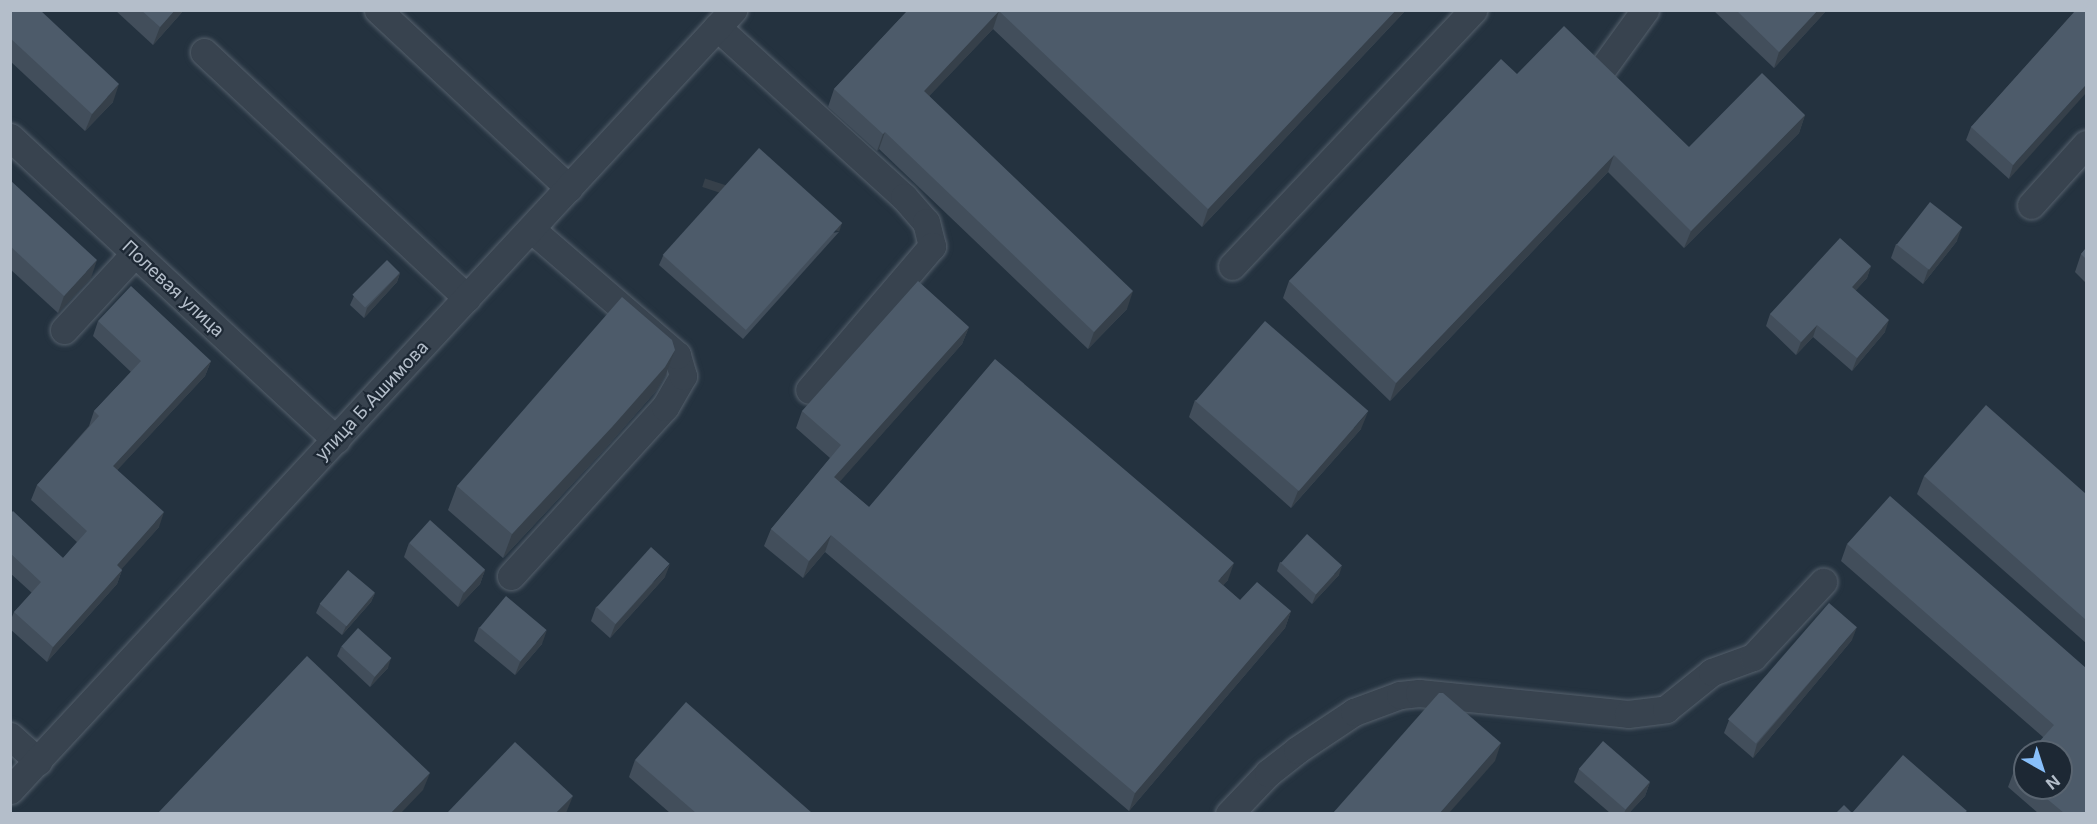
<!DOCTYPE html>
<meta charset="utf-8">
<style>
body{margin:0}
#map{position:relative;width:2097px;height:824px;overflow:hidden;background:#24323f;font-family:Inter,sans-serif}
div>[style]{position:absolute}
.roads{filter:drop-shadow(0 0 2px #56616d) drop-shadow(0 0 2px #56616d)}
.minor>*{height:27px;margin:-13.5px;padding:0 13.5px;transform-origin:13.5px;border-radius:13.5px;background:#38434f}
.wall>*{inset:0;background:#424e5b}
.shaded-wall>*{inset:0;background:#36404a;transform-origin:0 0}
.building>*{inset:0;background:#4d5b6a;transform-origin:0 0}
span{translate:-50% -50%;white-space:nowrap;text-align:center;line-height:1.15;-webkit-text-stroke:4.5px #1d2834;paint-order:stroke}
.street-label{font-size:18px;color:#b4beca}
.frame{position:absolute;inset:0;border:12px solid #b4beca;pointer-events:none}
.north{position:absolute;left:2013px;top:740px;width:60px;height:60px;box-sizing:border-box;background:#1d2834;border:2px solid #596470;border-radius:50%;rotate:141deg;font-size:16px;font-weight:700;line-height:24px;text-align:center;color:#b4beca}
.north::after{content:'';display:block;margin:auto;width:21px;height:27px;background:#88bffa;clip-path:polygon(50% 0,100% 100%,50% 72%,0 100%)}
</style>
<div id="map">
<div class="roads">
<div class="minor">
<div style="left:378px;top:10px;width:261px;rotate:43deg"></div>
<div style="left:717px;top:27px;width:253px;rotate:42.3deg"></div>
<div style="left:904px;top:197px;width:33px;rotate:49deg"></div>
<div style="left:926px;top:222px;width:25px;rotate:76deg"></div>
<div style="left:932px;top:246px;width:189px;rotate:130.5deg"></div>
<div style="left:204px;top:52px;width:360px;rotate:43.1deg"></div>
<div style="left:1603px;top:68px;width:72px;rotate:-54.1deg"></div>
<div style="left:10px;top:137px;width:445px;rotate:42.9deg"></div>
<div style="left:2031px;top:205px;width:82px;rotate:-48deg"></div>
<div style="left:1232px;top:266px;width:352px;rotate:-46.7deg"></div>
<div style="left:64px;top:330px;width:105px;rotate:-47.3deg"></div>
<div style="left:511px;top:576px;width:229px;rotate:-47.7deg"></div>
<div style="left:665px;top:407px;width:36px;rotate:-60deg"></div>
<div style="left:683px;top:376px;width:22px;rotate:-106deg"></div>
<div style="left:677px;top:355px;width:193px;rotate:-139.2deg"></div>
<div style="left:10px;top:736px;width:38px;rotate:42deg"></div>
<div style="left:10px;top:790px;width:1064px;rotate:-47.17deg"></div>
<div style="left:1229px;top:814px;width:57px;rotate:-46.4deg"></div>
<div style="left:1268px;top:773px;width:37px;rotate:-38deg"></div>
<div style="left:1297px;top:750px;width:69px;rotate:-33.7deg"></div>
<div style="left:1354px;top:712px;width:49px;rotate:-20.3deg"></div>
<div style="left:1400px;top:695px;width:19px;rotate:-6deg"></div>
<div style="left:1419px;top:693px;width:210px;rotate:5.7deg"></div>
<div style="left:1628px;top:714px;width:38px;rotate:-7deg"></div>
<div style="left:1666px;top:709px;width:59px;rotate:-38.8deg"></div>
<div style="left:1712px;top:672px;width:44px;rotate:-20.1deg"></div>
<div style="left:1753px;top:657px;width:103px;rotate:-47deg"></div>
</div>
</div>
<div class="wall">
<div style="clip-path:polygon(10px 10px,113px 102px,85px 131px,10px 61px)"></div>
<div style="clip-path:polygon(115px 10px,184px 10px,153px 45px)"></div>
<div style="clip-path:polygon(908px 10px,1406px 10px,1202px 227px,993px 29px,929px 96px,1127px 309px,1088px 349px,879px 149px,877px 151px,828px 107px,834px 89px)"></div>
<div style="clip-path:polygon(1713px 10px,1827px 10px,1774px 68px)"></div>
<div style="clip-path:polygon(2076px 10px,2009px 179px,1966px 140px,1971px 127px)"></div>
<div style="clip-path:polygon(1517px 74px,1689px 147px,1805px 115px,1799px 133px,1684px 248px,1608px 172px,1390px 401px,1283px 298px,1289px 281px)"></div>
<div style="clip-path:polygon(10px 180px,91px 278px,58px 313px,10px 269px)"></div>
<div style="clip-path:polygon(839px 232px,743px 339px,659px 265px,663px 256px)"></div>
<div style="clip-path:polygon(1957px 241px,1923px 284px,1891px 258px,1896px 244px)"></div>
<div style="clip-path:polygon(2086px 248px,2086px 283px,2075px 272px,2081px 254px)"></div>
<div style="clip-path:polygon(1871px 266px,1867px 278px,1855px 291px,1885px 332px,1852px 371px,1813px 337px,1796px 355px,1766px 326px,1770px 314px)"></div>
<div style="clip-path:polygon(400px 273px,397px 282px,364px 318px,350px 305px,354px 296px)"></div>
<div style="clip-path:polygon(98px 321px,211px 361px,205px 376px,117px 470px,159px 527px,121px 569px,122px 570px,117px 584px,47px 662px,10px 629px,10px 622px,14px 612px,32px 593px,10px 573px,10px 514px,63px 558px,77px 542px,31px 500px,37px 485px,89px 426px,94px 411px,131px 372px,93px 336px)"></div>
<div style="clip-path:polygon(969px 327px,962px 344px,839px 482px,869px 507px,1228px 580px,1223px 585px,1240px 600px,1291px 611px,1285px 628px,1129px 811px,825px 552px,803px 578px,764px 546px,771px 529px,830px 458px,796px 428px,802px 411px)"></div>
<div style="clip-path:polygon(666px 374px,656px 391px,603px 451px,503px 558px,448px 510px,457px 486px)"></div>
<div style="clip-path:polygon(1195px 400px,1361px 429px,1291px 508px,1189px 417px)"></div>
<div style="clip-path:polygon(1924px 476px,2086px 494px,2086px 643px,1917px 494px)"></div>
<div style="clip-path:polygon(409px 543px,485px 570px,480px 584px,458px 607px,404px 557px)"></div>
<div style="clip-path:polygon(1847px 544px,2086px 668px,2086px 813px,2038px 813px,2008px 787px,2014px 771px,2025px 758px,2025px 788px,2061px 788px,2043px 737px,1841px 561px)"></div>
<div style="clip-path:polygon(1280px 562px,1339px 575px,1312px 604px,1277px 571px)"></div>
<div style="clip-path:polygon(665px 577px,610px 638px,591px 621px,596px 607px)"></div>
<div style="clip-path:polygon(375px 593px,371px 602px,342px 635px,316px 613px,320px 604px)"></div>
<div style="clip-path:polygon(479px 627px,542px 644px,515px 675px,474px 641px)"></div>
<div style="clip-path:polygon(1852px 640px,1753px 758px,1724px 733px,1729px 720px)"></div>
<div style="clip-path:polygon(341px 647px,388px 668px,370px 687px,337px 656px)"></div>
<div style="clip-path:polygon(635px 760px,812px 813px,670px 813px,629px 777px)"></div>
<div style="clip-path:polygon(1579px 769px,1650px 782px,1645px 796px,1629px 813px,1610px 813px,1574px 782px)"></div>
</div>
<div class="shaded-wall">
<div style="clip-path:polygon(175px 10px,184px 10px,153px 45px,160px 27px)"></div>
<div style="clip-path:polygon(1396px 10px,1406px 10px,1202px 227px,1208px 209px)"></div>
<div style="clip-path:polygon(1818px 10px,1827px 10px,1774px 68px,1779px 52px)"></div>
<div style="clip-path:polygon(999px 11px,993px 29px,918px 108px,924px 91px)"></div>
<div style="clip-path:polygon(119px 84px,113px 102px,85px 131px,92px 114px)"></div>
<div style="clip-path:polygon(2086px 85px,2086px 93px,2009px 179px,2013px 165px)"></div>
<div style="clip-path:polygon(1805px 115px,1799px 133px,1684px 248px,1691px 231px)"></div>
<div style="clip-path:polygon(885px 132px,879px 149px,877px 151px,883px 134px)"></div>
<div style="clip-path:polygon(1614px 155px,1608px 172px,1390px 401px,1396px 383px)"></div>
<div style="left:842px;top:223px;width:9px;height:144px;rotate:108deg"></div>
<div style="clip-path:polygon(1962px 227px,1957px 241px,1923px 284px,1928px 270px)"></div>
<div style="clip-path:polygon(97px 260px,91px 278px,58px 313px,64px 296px)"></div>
<div style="clip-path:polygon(1871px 266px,1867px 278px,1847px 300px,1852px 287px)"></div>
<div style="clip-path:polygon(400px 273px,397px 282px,364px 318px,367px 308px)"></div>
<div style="clip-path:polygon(1133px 291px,1127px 309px,1088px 349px,1094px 332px)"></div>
<div style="clip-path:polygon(1889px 320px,1885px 332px,1852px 371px,1857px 358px)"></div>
<div style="clip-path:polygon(1817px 325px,1813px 337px,1796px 355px,1801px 342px)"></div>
<div style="clip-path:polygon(969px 327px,962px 344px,828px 495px,834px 477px)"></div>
<div style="clip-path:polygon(675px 350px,666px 374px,656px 391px,603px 451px,503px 558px,512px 534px)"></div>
<div style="clip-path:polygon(211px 361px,205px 376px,107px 481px,113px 466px)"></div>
<div style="clip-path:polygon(1368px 412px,1361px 429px,1291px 508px,1298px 491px)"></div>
<div style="clip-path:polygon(164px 512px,159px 527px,112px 580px,117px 565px)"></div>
<div style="clip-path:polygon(831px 535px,825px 552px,803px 578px,809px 561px)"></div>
<div style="clip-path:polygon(1234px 563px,1228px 580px,1212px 598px,1218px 581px)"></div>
<div style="clip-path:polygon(670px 564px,665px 577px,610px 638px,615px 625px)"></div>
<div style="clip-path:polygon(1342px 566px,1339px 575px,1312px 604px,1316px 594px)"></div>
<div style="clip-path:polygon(122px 570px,117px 584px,47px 662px,53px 647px)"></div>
<div style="clip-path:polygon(485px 570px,480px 584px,458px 607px,463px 594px)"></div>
<div style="clip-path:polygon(375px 593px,371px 602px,342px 635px,346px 626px)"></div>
<div style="clip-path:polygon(1291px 611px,1285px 628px,1129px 811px,1135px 793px)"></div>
<div style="clip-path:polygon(1857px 627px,1852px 640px,1753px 758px,1757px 744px)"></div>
<div style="clip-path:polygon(547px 630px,542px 644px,515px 675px,520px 662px)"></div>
<div style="clip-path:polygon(391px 658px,388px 668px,370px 687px,374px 678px)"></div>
<div style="clip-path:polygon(1501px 743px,1495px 761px,1449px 813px,1440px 813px)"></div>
<div style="clip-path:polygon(430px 773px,423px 790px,401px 813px,391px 813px)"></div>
<div style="clip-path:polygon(1650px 782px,1645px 796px,1629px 813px,1624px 813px,1626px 809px)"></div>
<div style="clip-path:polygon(573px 796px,566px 813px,556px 813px)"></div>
</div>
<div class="building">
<div style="clip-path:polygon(10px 10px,40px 10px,119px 84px,92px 114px,10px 38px)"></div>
<div style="clip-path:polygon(141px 10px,175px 10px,160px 27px)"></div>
<div style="clip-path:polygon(908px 10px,1396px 10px,1208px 209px,999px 11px,924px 91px,1133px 291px,1094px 332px,885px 132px,883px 134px,834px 89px)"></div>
<div style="clip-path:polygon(1736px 10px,1818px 10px,1779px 52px)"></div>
<div style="clip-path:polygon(2076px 10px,2086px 10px,2086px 85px,2013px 165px,1971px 127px)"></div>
<div style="clip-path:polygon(1564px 26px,1689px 147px,1762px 73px,1805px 115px,1691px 231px,1614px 155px,1396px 383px,1289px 281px,1501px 59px,1517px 74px)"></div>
<div style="left:759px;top:148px;width:112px;height:144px;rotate:42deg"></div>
<div style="clip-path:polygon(10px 180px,97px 260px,64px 296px,10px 246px)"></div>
<div style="left:1930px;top:202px;width:41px;height:54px;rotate:38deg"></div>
<div style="clip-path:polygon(1840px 238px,1871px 266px,1852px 287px,1889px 320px,1857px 358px,1817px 325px,1801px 342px,1770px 314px)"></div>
<div style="clip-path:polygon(2086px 248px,2086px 259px,2081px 254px)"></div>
<div style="left:387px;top:260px;width:18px;height:49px;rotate:45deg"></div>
<div style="clip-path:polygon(918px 281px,969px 327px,834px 477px,869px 507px,995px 359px,1234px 563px,1218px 581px,1240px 600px,1257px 582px,1291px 611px,1135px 793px,831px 535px,809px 561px,771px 529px,841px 445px,802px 411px)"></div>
<div style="clip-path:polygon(131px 286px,211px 361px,113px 466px,164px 512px,117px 565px,122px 570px,53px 647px,14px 612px,41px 582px,10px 553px,10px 514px,13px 511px,63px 558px,87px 531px,37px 485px,99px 416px,94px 411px,141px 361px,98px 321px)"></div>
<div style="clip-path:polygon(622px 297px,672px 340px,675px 350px,665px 367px,612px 427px,512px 534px,457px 486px)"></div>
<div style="left:1265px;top:321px;width:137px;height:106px;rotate:41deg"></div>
<div style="clip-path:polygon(1986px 405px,2086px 494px,2086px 620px,1924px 476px)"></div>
<div style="clip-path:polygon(1890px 496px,2086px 668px,2086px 813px,2064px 813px,2034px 788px,2061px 788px,2061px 752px,2030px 752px,2054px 725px,1847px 544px)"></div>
<div style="left:430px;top:520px;width:74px;height:31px;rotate:42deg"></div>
<div style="left:1307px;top:534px;width:47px;height:39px;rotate:42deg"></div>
<div style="left:651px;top:547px;width:25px;height:81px;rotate:42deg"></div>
<div style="left:348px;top:570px;width:35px;height:44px;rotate:40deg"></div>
<div style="left:506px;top:596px;width:53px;height:41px;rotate:40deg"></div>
<div style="left:1829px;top:603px;width:37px;height:154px;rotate:41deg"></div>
<div style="left:358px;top:628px;width:45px;height:25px;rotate:42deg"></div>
<div style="clip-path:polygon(307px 656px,430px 773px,391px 813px,158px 813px)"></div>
<div style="clip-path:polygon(1439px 693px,1443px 693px,1501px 743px,1440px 813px,1333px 813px)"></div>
<div style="clip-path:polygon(686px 702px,812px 813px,696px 813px,635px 760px)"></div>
<div style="left:1603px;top:741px;width:62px;height:37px;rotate:41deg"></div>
<div style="clip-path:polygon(515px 742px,573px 796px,556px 813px,447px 813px)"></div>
<div style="clip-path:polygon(1903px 755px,1967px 811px,1964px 813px,1836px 813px,1844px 805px,1852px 813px)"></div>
<div style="clip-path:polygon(2025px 758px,2025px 780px,2014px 771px)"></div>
</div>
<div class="street-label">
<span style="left:173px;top:289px;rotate:43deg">Полевая улица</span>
<span style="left:372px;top:401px;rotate:-47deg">улица Б.Ашимова</span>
</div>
<div class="frame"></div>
<div class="north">N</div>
</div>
